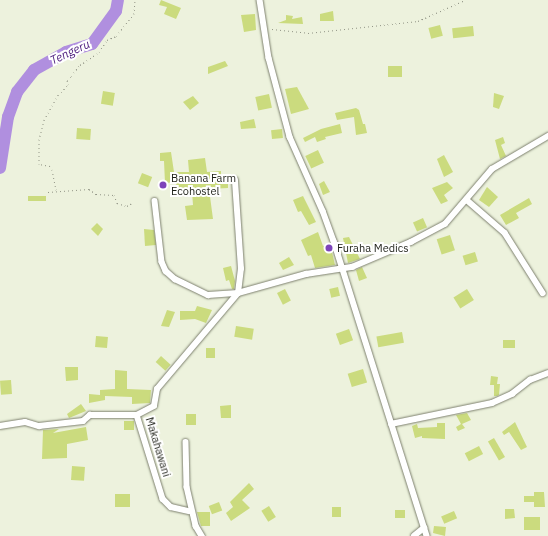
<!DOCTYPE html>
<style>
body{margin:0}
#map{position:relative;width:548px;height:536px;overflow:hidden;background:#edf2dd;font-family:"IBM Plex Sans",sans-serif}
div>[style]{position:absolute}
.river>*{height:12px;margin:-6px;padding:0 6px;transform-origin:6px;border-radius:6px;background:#b08fdf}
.building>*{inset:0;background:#cbdb7e;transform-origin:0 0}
.path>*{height:1px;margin-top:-0.5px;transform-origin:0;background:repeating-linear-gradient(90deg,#929586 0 1px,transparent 0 4px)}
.roads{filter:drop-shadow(0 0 1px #7d806e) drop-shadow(0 0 1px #7d806e)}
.street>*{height:5.5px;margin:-2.75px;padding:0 2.75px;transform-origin:2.75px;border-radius:2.75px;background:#fff}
.dots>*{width:11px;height:11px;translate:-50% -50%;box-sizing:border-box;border:2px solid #fff;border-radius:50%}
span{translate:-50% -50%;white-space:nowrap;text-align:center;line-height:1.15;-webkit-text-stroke:4px #fff;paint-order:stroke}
.poi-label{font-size:11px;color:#1d1f17}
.left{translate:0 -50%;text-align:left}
.street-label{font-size:11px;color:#1d1f17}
.water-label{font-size:12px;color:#522381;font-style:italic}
</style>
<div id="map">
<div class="river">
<div style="left:0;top:168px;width:52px;rotate:-81.1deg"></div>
<div style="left:8px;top:117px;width:27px;rotate:-70deg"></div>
<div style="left:17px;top:92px;width:28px;rotate:-52deg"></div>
<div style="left:34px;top:70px;width:37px;rotate:-29deg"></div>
<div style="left:66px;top:52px;width:27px;rotate:-17deg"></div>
<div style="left:92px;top:44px;width:41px;rotate:-54deg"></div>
<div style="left:116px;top:11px;width:11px;rotate:-80deg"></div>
</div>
<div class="building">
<div style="clip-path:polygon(161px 0,181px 8px,176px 19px,164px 14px,167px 7px,159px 5px)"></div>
<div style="clip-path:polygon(333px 11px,334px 21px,320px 21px,320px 14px)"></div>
<div style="clip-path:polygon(255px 14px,256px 30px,244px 32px,241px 15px)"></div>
<div style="clip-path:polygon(286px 15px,293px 16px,292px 19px,302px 17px,303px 24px,278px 23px,286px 20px)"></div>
<div style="left:440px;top:25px;width:11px;height:12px;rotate:75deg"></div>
<div style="left:473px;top:26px;width:10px;height:21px;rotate:84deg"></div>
<div style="clip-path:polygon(225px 61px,228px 66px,208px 74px,208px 67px)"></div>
<div style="left:402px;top:66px;width:11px;height:14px;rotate:90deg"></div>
<div style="clip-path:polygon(297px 87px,309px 109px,291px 114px,285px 89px)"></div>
<div style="left:103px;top:91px;width:12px;height:13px;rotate:9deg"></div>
<div style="clip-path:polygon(494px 93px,504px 96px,499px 109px,493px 107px)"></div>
<div style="left:269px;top:94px;width:14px;height:14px;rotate:78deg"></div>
<div style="clip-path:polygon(193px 96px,199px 103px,190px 110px,183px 102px)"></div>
<div style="clip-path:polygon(356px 108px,359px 110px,363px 124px,365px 124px,367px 133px,356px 135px,354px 117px,337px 120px,335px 113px)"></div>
<div style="clip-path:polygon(254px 119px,256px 128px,241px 129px,240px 122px)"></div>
<div style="clip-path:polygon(340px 124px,342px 133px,325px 137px,326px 139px,317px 142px,315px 137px,305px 142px,303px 138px,321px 129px)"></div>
<div style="left:77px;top:128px;width:14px;height:11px;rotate:4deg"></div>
<div style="left:282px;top:129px;width:9px;height:11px;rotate:84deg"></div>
<div style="clip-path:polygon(503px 137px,505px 143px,501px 145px,506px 156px,500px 159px,495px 140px)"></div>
<div style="left:318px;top:150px;width:14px;height:14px;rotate:65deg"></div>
<div style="clip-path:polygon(171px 152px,174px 172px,189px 172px,188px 160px,205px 158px,207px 172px,221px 171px,221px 183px,228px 182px,228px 188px,209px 189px,213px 219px,187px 220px,185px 206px,193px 205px,192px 192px,177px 194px,176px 182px,165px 183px,164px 161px,160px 161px,160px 153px)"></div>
<div style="clip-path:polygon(444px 155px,453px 172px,444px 177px,437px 159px)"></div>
<div style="left:142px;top:173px;width:11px;height:11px;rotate:22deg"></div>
<div style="clip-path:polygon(324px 181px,330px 192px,323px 195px,319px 184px)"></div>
<div style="clip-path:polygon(447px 182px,453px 188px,444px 195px,448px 201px,441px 204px,432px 188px)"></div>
<div style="clip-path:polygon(487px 187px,498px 197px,489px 207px,479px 200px)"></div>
<div style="left:28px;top:196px;width:18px;height:5px"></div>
<div style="clip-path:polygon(303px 196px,316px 222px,309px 225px,301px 211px,298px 212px,293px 200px)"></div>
<div style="clip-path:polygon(529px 198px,532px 204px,516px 213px,519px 218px,506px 225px,500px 215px)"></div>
<div style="left:423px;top:218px;width:10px;height:11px;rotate:66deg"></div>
<div style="clip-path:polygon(97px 223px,103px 229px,98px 236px,91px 229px)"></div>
<div style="clip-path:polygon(144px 229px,154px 230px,156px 245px,145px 246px)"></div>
<div style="clip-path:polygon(318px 232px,323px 246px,330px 244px,335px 265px,315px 268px,311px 255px,308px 256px,301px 240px)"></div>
<div style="left:450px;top:235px;width:16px;height:14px;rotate:72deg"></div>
<div style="clip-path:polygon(349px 237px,360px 259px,348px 263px,343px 238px)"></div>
<div style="left:475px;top:252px;width:10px;height:13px;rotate:73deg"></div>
<div style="clip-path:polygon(289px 257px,294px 265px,283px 270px,279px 263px)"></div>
<div style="clip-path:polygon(231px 266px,235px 281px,234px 289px,232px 289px,229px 280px,226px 281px,223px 268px)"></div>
<div style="clip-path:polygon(362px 267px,367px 278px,359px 281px,356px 270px)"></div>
<div style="left:338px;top:287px;width:9px;height:9px;rotate:77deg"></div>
<div style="left:285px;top:289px;width:13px;height:9px;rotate:63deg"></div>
<div style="left:467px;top:289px;width:13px;height:16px;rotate:58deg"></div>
<div style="clip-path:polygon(197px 306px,212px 310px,206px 323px,195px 319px,180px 320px,180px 311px,195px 311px)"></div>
<div style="clip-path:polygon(167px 310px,175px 312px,169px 327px,161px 326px)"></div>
<div style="left:236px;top:326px;width:18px;height:11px;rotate:9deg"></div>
<div style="left:349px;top:329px;width:12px;height:14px;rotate:70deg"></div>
<div style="left:402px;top:332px;width:11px;height:26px;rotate:80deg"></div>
<div style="left:96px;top:336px;width:12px;height:11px;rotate:5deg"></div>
<div style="left:503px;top:340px;width:12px;height:8px"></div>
<div style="left:206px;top:348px;width:9px;height:10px"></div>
<div style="left:161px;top:356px;width:13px;height:8px;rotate:42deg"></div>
<div style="clip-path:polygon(65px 367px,78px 367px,78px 380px,66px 381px)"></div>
<div style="left:363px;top:369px;width:14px;height:16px;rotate:73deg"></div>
<div style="clip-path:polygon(115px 370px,127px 371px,127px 389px,151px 390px,150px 403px,132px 404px,132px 397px,105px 396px,105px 400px,89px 403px,89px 394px,100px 395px,100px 390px,115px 389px)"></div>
<div style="clip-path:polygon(491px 376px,498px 377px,497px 384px,500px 384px,499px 395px,497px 396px,494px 396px,494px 385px,490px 385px)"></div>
<div style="left:11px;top:380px;width:14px;height:11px;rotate:86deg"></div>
<div style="clip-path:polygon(81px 404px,86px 411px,69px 418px,67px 414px)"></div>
<div style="clip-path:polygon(231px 405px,231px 418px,221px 418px,220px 406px)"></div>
<div style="clip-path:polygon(467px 413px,471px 420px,462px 424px,465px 428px,458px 431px,456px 427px,461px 424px,456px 415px)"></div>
<div style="left:186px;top:414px;width:10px;height:11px"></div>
<div style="left:124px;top:421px;width:10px;height:9px"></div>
<div style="clip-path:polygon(515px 422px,527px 447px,521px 450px,509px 432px,504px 435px,502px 432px)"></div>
<div style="clip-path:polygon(437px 423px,445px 423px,445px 439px,422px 438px,422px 436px,415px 438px,412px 426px,417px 424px,418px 428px,437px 427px)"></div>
<div style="clip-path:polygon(86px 427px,88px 440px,67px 444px,67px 458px,42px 459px,43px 430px,59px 429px,53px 433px)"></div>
<div style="left:494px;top:438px;width:22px;height:7px;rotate:60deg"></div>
<div style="left:479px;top:446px;width:9px;height:16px;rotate:63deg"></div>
<div style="left:72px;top:466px;width:13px;height:14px;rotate:4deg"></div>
<div style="clip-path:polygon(249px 483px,254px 489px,242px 500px,250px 508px,231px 521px,226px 513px,233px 507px,230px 502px)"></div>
<div style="clip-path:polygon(534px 492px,544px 492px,545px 507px,534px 507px,534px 502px,524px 502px,524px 496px,534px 496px)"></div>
<div style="left:130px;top:494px;width:13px;height:15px;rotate:90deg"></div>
<div style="left:219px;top:502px;width:9px;height:11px;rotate:69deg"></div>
<div style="left:269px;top:506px;width:13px;height:9px;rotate:58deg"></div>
<div style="left:332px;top:507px;width:9px;height:10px"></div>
<div style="clip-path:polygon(505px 509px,514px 509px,515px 518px,505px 519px)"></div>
<div style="left:395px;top:510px;width:10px;height:8px"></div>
<div style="left:454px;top:511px;width:8px;height:14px;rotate:67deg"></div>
<div style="clip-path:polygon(197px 512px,210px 512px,210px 526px,201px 526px)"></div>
<div style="left:540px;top:517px;width:13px;height:16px;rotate:90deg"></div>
<div style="clip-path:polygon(434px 526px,446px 527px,445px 536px,433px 533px)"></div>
</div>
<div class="path">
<div style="left:272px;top:29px;width:36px;rotate:6deg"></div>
<div style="left:308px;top:33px;width:111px;rotate:-6.2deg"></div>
<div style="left:418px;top:21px;width:51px;rotate:-24.1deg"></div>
<div style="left:56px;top:190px;width:20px;rotate:-101deg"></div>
<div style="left:52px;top:170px;width:4px;rotate:-117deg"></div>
<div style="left:50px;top:166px;width:11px;rotate:-170deg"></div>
<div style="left:39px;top:164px;width:24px;rotate:-90deg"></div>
<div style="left:39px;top:140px;width:21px;rotate:-76deg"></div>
<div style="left:44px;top:120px;width:29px;rotate:-61deg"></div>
<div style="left:58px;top:95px;width:14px;rotate:-45deg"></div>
<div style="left:68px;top:85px;width:5px;rotate:-101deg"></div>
<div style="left:67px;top:80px;width:6px;rotate:-45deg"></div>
<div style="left:71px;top:76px;width:14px;rotate:-51deg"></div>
<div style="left:80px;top:65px;width:23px;rotate:-34deg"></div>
<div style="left:99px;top:52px;width:14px;rotate:-56deg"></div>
<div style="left:107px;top:40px;width:10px;rotate:-24deg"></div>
<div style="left:116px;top:36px;width:28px;rotate:-51deg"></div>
<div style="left:134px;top:14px;width:14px;rotate:-86deg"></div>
<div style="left:48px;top:192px;width:41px;rotate:-4.2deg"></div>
<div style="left:89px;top:189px;width:9px;rotate:36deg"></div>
<div style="left:96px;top:194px;width:18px;rotate:3deg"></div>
<div style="left:114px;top:195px;width:9px;rotate:69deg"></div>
<div style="left:117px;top:203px;width:10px;rotate:17deg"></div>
<div style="left:127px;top:206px;width:6px;rotate:-31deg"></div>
</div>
<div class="roads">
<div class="street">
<div style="left:260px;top:0;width:59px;rotate:81.2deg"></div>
<div style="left:269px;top:58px;width:82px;rotate:75.1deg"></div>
<div style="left:290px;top:137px;width:81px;rotate:66deg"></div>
<div style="left:323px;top:211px;width:32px;rotate:70deg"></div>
<div style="left:334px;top:241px;width:309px;rotate:72.5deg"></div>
<div style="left:467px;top:200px;width:50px;rotate:41deg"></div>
<div style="left:505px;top:233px;width:71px;rotate:57.7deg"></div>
<div style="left:155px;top:201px;width:61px;rotate:83.5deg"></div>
<div style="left:162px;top:262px;width:10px;rotate:66deg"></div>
<div style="left:166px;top:271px;width:12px;rotate:42deg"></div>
<div style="left:175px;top:279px;width:37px;rotate:26deg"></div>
<div style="left:208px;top:295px;width:30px;rotate:-4deg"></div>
<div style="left:238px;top:293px;width:71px;rotate:-15.6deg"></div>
<div style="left:306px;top:274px;width:47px;rotate:-8.7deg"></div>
<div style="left:352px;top:267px;width:64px;rotate:-23deg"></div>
<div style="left:411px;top:242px;width:38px;rotate:-28deg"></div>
<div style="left:445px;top:224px;width:72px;rotate:-49.5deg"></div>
<div style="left:492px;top:169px;width:65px;rotate:-30.5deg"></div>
<div style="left:137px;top:415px;width:19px;rotate:-28deg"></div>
<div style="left:154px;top:406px;width:17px;rotate:-80deg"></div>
<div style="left:157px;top:389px;width:126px;rotate:-49.8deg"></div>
<div style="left:238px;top:293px;width:24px;rotate:-83deg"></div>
<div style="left:241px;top:269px;width:89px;rotate:-93.9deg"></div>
<div style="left:391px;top:424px;width:103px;rotate:-11.7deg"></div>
<div style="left:492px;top:403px;width:22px;rotate:-24deg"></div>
<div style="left:512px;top:394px;width:23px;rotate:-38deg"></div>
<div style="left:530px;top:380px;width:19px;rotate:-21deg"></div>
<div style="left:0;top:426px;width:25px;rotate:-9deg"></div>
<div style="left:25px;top:422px;width:15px;rotate:16deg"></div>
<div style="left:39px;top:426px;width:44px;rotate:-6.5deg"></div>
<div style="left:83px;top:421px;width:9px;rotate:-41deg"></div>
<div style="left:90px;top:415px;width:47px"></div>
<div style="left:137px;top:415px;width:88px;rotate:72.8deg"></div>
<div style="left:163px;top:499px;width:11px;rotate:45deg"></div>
<div style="left:171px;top:507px;width:18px;rotate:13deg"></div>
<div style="left:186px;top:442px;width:45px;rotate:88.7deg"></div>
<div style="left:187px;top:487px;width:40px;rotate:77deg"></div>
<div style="left:196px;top:526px;width:12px;rotate:59deg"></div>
<div style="left:414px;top:536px;width:13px;rotate:-39deg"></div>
</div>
</div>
<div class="dots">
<div style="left:163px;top:185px;background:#7d44ba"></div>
<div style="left:329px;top:248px;background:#7d44ba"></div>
</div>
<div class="poi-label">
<span class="left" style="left:171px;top:185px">Banana Farm<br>Ecohostel</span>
<span class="left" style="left:337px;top:248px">Furaha Medics</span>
</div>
<div class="street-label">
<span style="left:158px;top:447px;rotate:73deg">Makahawani</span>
</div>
<div class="water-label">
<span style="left:70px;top:52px;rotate:-25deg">Tengeru</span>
</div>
</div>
